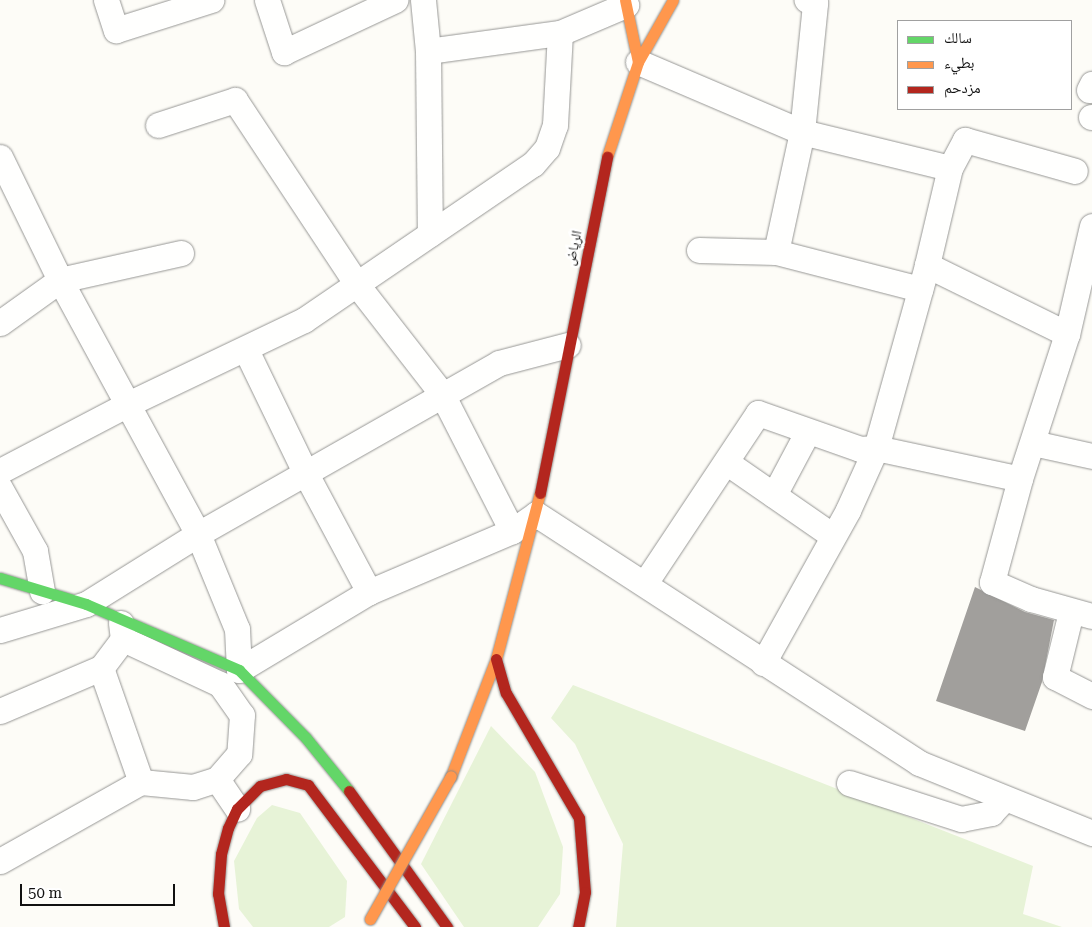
<!DOCTYPE html>
<meta charset="utf-8">
<style>
body{margin:0}
#map{position:relative;width:1092px;height:927px;overflow:hidden;background:#fdfcf7;font-family:"Roboto Serif","Noto Naskh Arabic",serif}
div>[style]{position:absolute}
.green>*{inset:0;background:#e7f3d7}
.building>*{inset:0;background:#a19f9c}
.roads{filter:drop-shadow(0 0 1px #979795) drop-shadow(0 0 1px #979795)}
.street>*{height:25px;margin:-12.5px;padding:0 12.5px;transform-origin:12.5px;border-radius:12.5px;background:#fffffe}
.fast>*{height:11px;margin:-5.5px;padding:0 5.5px;transform-origin:5.5px;border-radius:5.5px;background:#63d668}
.slow>*{height:11px;margin:-5.5px;padding:0 5.5px;transform-origin:5.5px;border-radius:5.5px;background:#ff974d}
.jam>*{height:11px;margin:-5.5px;padding:0 5.5px;transform-origin:5.5px;border-radius:5.5px;background:#b3261e}
.bridges{filter:drop-shadow(0 0 1px #8e8d8b) drop-shadow(0 0 1px #8e8d8b)}
.slow-bridge>*{height:11px;margin:-5.5px;padding:0 5.5px;transform-origin:5.5px;border-radius:5.5px;background:#ff974d}
span{translate:-50% -50%;white-space:nowrap;text-align:center;line-height:1.15;-webkit-text-stroke:5px #fff;paint-order:stroke}
.street-label{font-size:14px;color:#111}
.legend{position:absolute;left:897px;top:20px;width:175px;height:90px;box-sizing:border-box;background:#fff;border:1px solid #a0a0a0;margin:0;padding:6px 9px;list-style:none;font-size:15px;color:#111}
.legend li{display:flex;align-items:center;gap:10px;height:25px}
.legend b{width:25px;border:1px solid #a0a0a0}
.scale{position:absolute;left:20px;top:884px;width:155px;height:22px;box-sizing:border-box;border:2px solid #111;border-top:0;padding-left:6px;font-size:15px;line-height:18px;white-space:nowrap;color:#111;-webkit-text-stroke:4px #fff;paint-order:stroke}
</style>
<div id="map">
<div class="green">
<div style="clip-path:polygon(573px 685px,1033px 866px,1023px 914px,1062px 927px,616px 927px,623px 844px,575px 744px,551px 718px)"></div>
<div style="clip-path:polygon(491px 726px,535px 772px,563px 847px,560px 894px,538px 927px,464px 927px,421px 864px)"></div>
<div style="clip-path:polygon(272px 805px,300px 813px,347px 881px,345px 917px,329px 927px,253px 927px,239px 909px,234px 861px,257px 818px)"></div>
</div>
<div class="building">
<div style="clip-path:polygon(975px 587px,1025px 612px,1054px 620px,1042px 682px,1025px 731px,936px 701px)"></div>
</div>
<div class="roads">
<div class="street">
<div style="left:106px;top:0;width:32px;rotate:72deg"></div>
<div style="left:116px;top:30px;width:100px;rotate:-17.5deg"></div>
<div style="left:267px;top:0;width:55px;rotate:71.9deg"></div>
<div style="left:284px;top:52px;width:123px;rotate:-25.1deg"></div>
<div style="left:423px;top:0;width:51px;rotate:84.4deg"></div>
<div style="left:428px;top:51px;width:183px;rotate:89.4deg"></div>
<div style="left:428px;top:51px;width:133px;rotate:-7.8deg"></div>
<div style="left:560px;top:33px;width:72px;rotate:-23deg"></div>
<div style="left:638px;top:62px;width:178px;rotate:23.1deg"></div>
<div style="left:802px;top:132px;width:152px;rotate:13.7deg"></div>
<div style="left:950px;top:168px;width:32px;rotate:-62deg"></div>
<div style="left:965px;top:140px;width:114px;rotate:15.7deg"></div>
<div style="left:1089px;top:90px;width:7px;rotate:-63deg"></div>
<div style="left:1091px;top:117px;width:1px"></div>
<div style="left:158px;top:125px;width:81px;rotate:-18deg"></div>
<div style="left:235px;top:100px;width:223px;rotate:56.5deg"></div>
<div style="left:358px;top:286px;width:137px;rotate:52.1deg"></div>
<div style="left:442px;top:394px;width:154px;rotate:62.9deg"></div>
<div style="left:0;top:157px;width:137px;rotate:64deg"></div>
<div style="left:60px;top:280px;width:124px;rotate:-12.6deg"></div>
<div style="left:1092px;top:226px;width:111px;rotate:103deg"></div>
<div style="left:1067px;top:334px;width:152px;rotate:108deg"></div>
<div style="left:1020px;top:479px;width:107px;rotate:105.2deg"></div>
<div style="left:992px;top:582px;width:43px;rotate:23.6deg"></div>
<div style="left:1031px;top:599px;width:63px;rotate:15.6deg"></div>
<div style="left:699px;top:250px;width:77px;rotate:1.5deg"></div>
<div style="left:776px;top:252px;width:149px;rotate:14.4deg"></div>
<div style="left:776px;top:252px;width:123px;rotate:-77.8deg"></div>
<div style="left:802px;top:132px;width:130px;rotate:-84.2deg"></div>
<div style="left:815px;top:3px;width:9px;rotate:-159deg"></div>
<div style="left:927px;top:265px;width:156px;rotate:26.2deg"></div>
<div style="left:0;top:323px;width:74px;rotate:-35.6deg"></div>
<div style="left:60px;top:280px;width:289px;rotate:61.5deg"></div>
<div style="left:198px;top:534px;width:103px;rotate:67.7deg"></div>
<div style="left:237px;top:629px;width:41px;rotate:87.2deg"></div>
<div style="left:239px;top:670px;width:152px;rotate:-31deg"></div>
<div style="left:369px;top:592px;width:155px;rotate:-23.1deg"></div>
<div style="left:512px;top:531px;width:29px;rotate:-35deg"></div>
<div style="left:536px;top:514px;width:457px;rotate:33deg"></div>
<div style="left:919px;top:763px;width:187px;rotate:22deg"></div>
<div style="left:246px;top:350px;width:138px;rotate:64.2deg"></div>
<div style="left:306px;top:474px;width:134px;rotate:61.9deg"></div>
<div style="left:1033px;top:443px;width:60px;rotate:12.4deg"></div>
<div style="left:726px;top:462px;width:130px;rotate:34.7deg"></div>
<div style="left:0;top:471px;width:144px;rotate:-27.6deg"></div>
<div style="left:128px;top:404px;width:195px;rotate:-25.5deg"></div>
<div style="left:304px;top:320px;width:277px;rotate:-34.3deg"></div>
<div style="left:533px;top:164px;width:21px;rotate:-49deg"></div>
<div style="left:547px;top:148px;width:24px;rotate:-71deg"></div>
<div style="left:555px;top:125px;width:92px;rotate:-86.9deg"></div>
<div style="left:0;top:488px;width:72px;rotate:60.9deg"></div>
<div style="left:35px;top:551px;width:41px;rotate:80.1deg"></div>
<div style="left:774px;top:495px;width:72px;rotate:-62deg"></div>
<div style="left:645px;top:583px;width:204px;rotate:-56.4deg"></div>
<div style="left:758px;top:413px;width:108px;rotate:19.4deg"></div>
<div style="left:860px;top:449px;width:16px;rotate:-4deg"></div>
<div style="left:876px;top:448px;width:190px;rotate:-74.4deg"></div>
<div style="left:927px;top:265px;width:100px;rotate:-76.7deg"></div>
<div style="left:1071px;top:612px;width:67px;rotate:103.8deg"></div>
<div style="left:1055px;top:677px;width:42px;rotate:27.2deg"></div>
<div style="left:121px;top:623px;width:16px;rotate:83deg"></div>
<div style="left:123px;top:639px;width:36px;rotate:127deg"></div>
<div style="left:101px;top:668px;width:121px;rotate:70.7deg"></div>
<div style="left:0;top:630px;width:90px;rotate:-16.8deg"></div>
<div style="left:86px;top:604px;width:132px;rotate:-32deg"></div>
<div style="left:198px;top:534px;width:346px;rotate:-29.6deg"></div>
<div style="left:499px;top:363px;width:71px;rotate:-14.6deg"></div>
<div style="left:123px;top:639px;width:107px;rotate:24.9deg"></div>
<div style="left:220px;top:684px;width:38px;rotate:55deg"></div>
<div style="left:242px;top:715px;width:39px;rotate:94deg"></div>
<div style="left:239px;top:754px;width:33px;rotate:131deg"></div>
<div style="left:763px;top:663px;width:175px;rotate:-60.9deg"></div>
<div style="left:848px;top:510px;width:68px;rotate:-65.7deg"></div>
<div style="left:876px;top:448px;width:147px;rotate:12.1deg"></div>
<div style="left:0;top:711px;width:110px;rotate:-23.1deg"></div>
<div style="left:849px;top:783px;width:118px;rotate:17.8deg"></div>
<div style="left:961px;top:819px;width:31px;rotate:-11deg"></div>
<div style="left:991px;top:813px;width:19px;rotate:-47deg"></div>
<div style="left:0;top:861px;width:162px;rotate:-29.3deg"></div>
<div style="left:141px;top:782px;width:52px;rotate:5.5deg"></div>
<div style="left:193px;top:787px;width:25px;rotate:-18deg"></div>
<div style="left:217px;top:779px;width:36px;rotate:56deg"></div>
</div>
<div class="fast">
<div style="left:0;top:578px;width:90px;rotate:16.8deg"></div>
<div style="left:86px;top:604px;width:167px;rotate:23.3deg"></div>
<div style="left:239px;top:670px;width:95px;rotate:45.4deg"></div>
<div style="left:306px;top:738px;width:68px;rotate:50.9deg"></div>
</div>
<div class="slow">
<div style="left:625px;top:0;width:63px;rotate:78.2deg"></div>
<div style="left:607px;top:157px;width:100px;rotate:-71.9deg"></div>
<div style="left:638px;top:62px;width:71px;rotate:-60.6deg"></div>
<div style="left:451px;top:776px;width:125px;rotate:-69deg"></div>
<div style="left:496px;top:659px;width:172px;rotate:-75.2deg"></div>
</div>
<div class="jam">
<div style="left:540px;top:493px;width:343px;rotate:-78.7deg"></div>
<div style="left:496px;top:659px;width:35px;rotate:74deg"></div>
<div style="left:506px;top:693px;width:145px;rotate:59.7deg"></div>
<div style="left:579px;top:818px;width:74px;rotate:85.4deg"></div>
<div style="left:585px;top:892px;width:36px;rotate:101deg"></div>
<div style="left:349px;top:791px;width:168px;rotate:54.2deg"></div>
<div style="left:224px;top:927px;width:34px;rotate:-100deg"></div>
<div style="left:218px;top:894px;width:40px;rotate:-85.7deg"></div>
<div style="left:221px;top:854px;width:27px;rotate:-75deg"></div>
<div style="left:228px;top:828px;width:21px;rotate:-65deg"></div>
<div style="left:237px;top:809px;width:33px;rotate:-45deg"></div>
<div style="left:260px;top:786px;width:27px;rotate:-15deg"></div>
<div style="left:286px;top:779px;width:23px;rotate:15deg"></div>
<div style="left:308px;top:785px;width:178px;rotate:53deg"></div>
</div>
</div>
<div class="bridges">
<div class="slow-bridge">
<div style="left:370px;top:919px;width:164px;rotate:-60.5deg"></div>
</div>
</div>
<div class="street-label">
<span style="left:573px;top:248px;rotate:-78deg">الرياض</span>
</div>
<ul class="legend">
<li><b style="height:6px;background:#63d668"></b>سالك</li>
<li><b style="height:6px;background:#ff974d"></b>بطيء</li>
<li><b style="height:6px;background:#b3261e"></b>مزدحم</li>
</ul>
<div class="scale">50 m</div>
</div>
